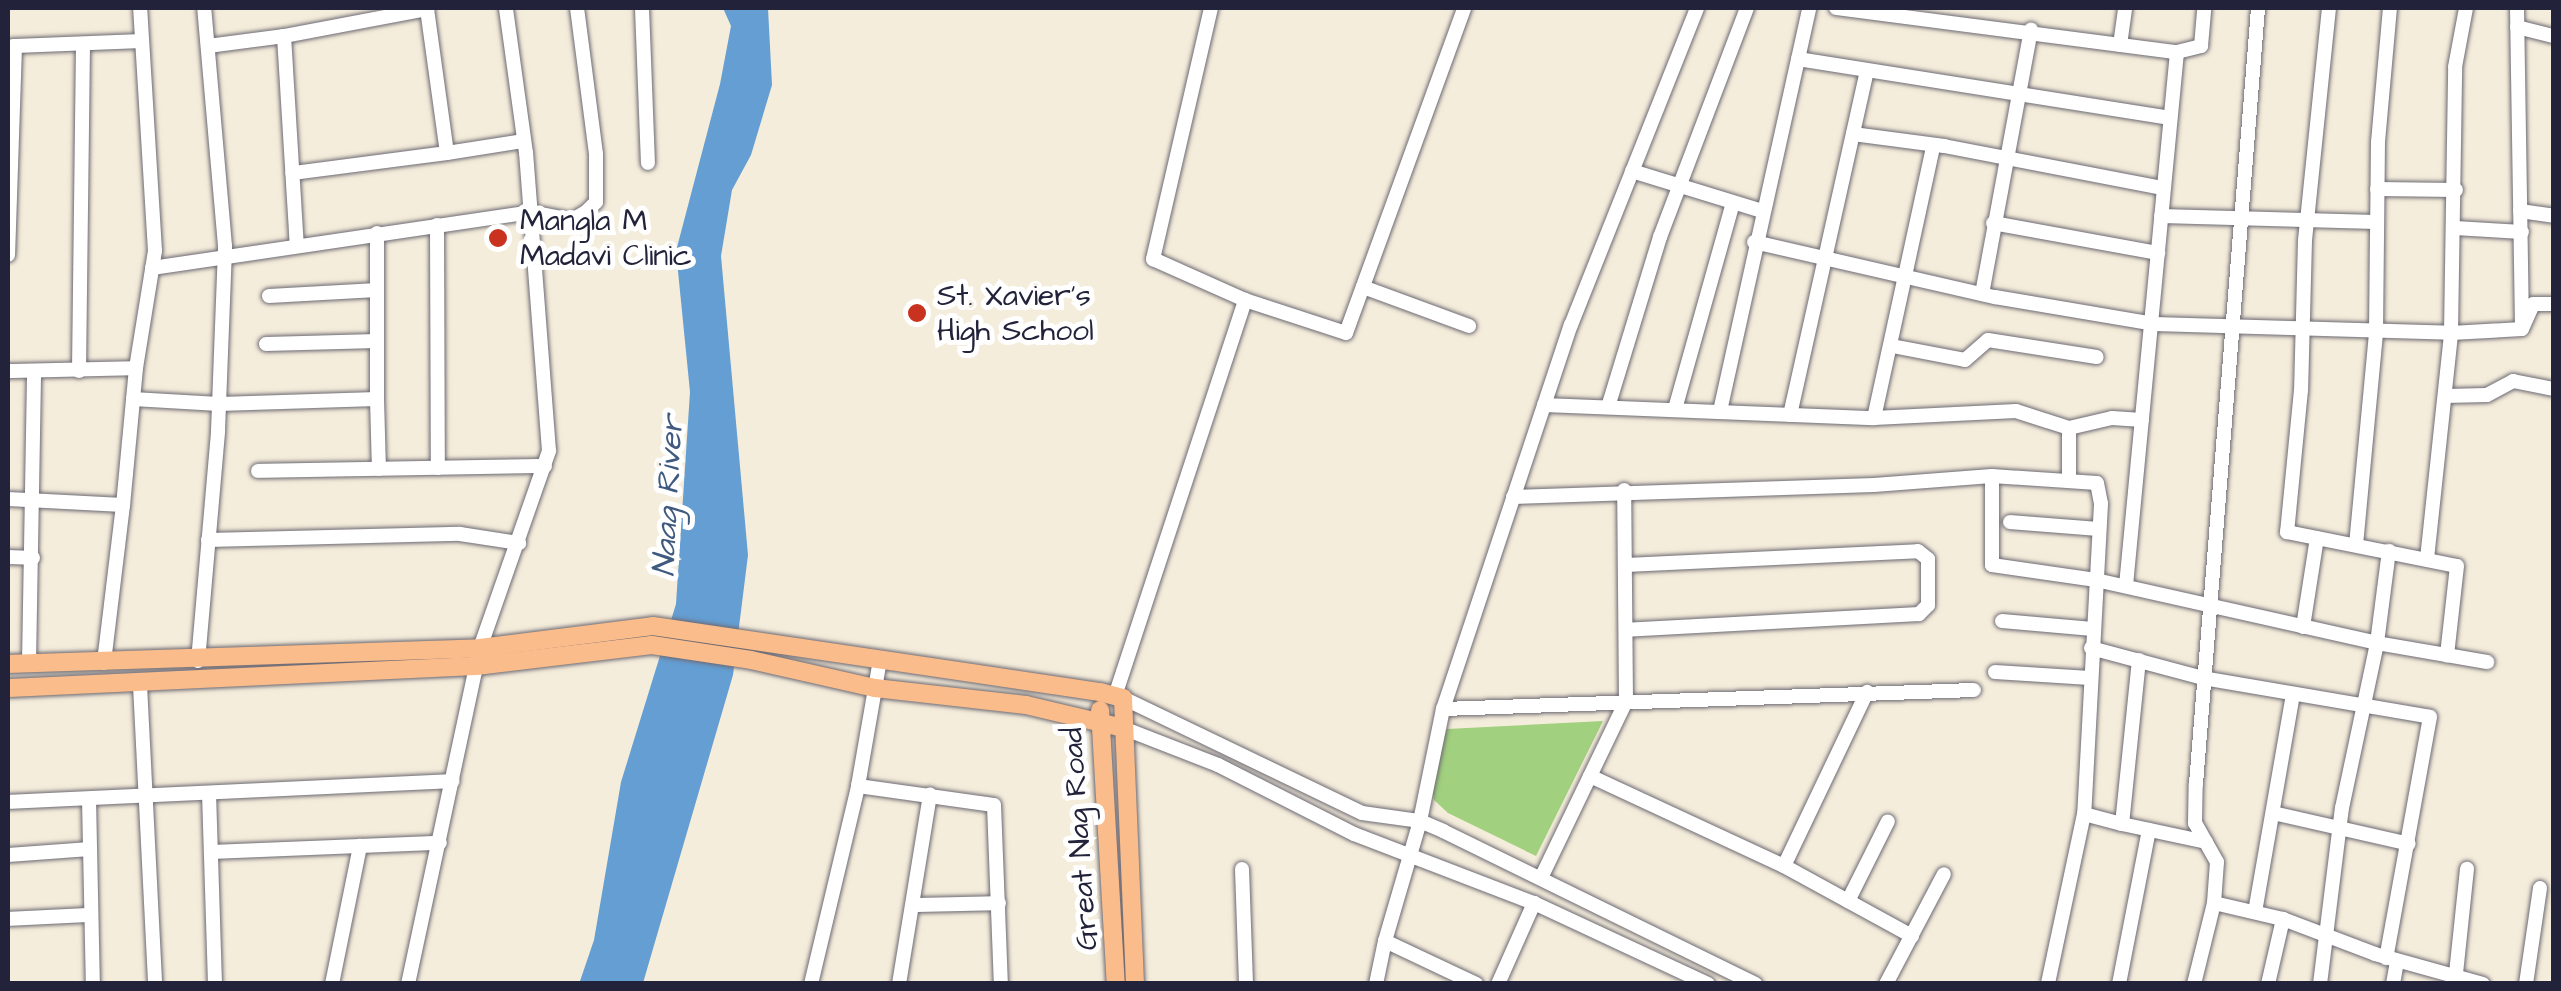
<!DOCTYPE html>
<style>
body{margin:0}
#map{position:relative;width:2561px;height:991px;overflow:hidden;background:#f5eddb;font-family:"Architects Daughter",sans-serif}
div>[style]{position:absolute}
.green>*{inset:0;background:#a1d07e}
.water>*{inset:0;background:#649ed3}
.roads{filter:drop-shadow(0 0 2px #6c6973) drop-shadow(0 0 2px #6c6973)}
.minor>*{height:14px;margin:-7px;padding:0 7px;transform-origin:7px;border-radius:7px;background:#fff}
.major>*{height:18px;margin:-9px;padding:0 9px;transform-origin:9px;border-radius:9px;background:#fabc8b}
.dots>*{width:28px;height:28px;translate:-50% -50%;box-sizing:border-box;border:5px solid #fff;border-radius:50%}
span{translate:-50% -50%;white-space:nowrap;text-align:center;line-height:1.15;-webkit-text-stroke:10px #fff;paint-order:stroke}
.poi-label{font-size:30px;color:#22223b}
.left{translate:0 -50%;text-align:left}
.street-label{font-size:30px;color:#22223b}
.water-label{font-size:32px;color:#405a7f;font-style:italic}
.frame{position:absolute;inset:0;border:10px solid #22223b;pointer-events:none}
</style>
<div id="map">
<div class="green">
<div style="clip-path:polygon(1603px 721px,1536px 856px,1448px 813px,1434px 800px,1429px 773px,1447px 729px)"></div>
</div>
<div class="water">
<div style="clip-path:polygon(723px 8px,768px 8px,772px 85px,751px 155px,732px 190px,721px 256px,748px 555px,733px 675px,643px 983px,579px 984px,594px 940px,621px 782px,676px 604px,690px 392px,676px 251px,720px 84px,731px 26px)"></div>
</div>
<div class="roads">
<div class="minor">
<div style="left:642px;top:8px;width:155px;rotate:87.8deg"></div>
<div style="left:1211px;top:8px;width:258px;rotate:103deg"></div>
<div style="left:1153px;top:259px;width:101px;rotate:24deg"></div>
<div style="left:1245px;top:300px;width:106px;rotate:18.1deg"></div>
<div style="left:1346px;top:333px;width:346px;rotate:-70deg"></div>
<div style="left:1836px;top:8px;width:344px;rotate:7.4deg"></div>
<div style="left:2177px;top:52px;width:536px;rotate:95.46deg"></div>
<div style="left:2329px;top:8px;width:233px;rotate:95.9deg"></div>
<div style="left:2305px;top:240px;width:150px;rotate:91.5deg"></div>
<div style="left:2301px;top:390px;width:143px;rotate:95.6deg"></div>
<div style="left:2287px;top:532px;width:173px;rotate:11.3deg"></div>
<div style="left:2457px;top:566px;width:90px;rotate:96.4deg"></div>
<div style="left:2517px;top:8px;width:314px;rotate:89.1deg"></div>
<div style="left:2517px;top:27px;width:38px;rotate:14deg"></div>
<div style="left:284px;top:36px;width:146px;rotate:-10.7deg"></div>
<div style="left:427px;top:9px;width:145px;rotate:82.1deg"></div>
<div style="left:447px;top:153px;width:156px;rotate:172.6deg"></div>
<div style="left:2120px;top:45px;width:37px;rotate:-82deg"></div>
<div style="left:15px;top:46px;width:127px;rotate:-2.3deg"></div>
<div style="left:208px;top:46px;width:77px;rotate:-7.5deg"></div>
<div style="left:284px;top:36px;width:210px;rotate:86.5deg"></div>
<div style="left:8px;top:47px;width:7px;rotate:-8deg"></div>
<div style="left:15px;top:46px;width:209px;rotate:91.9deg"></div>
<div style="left:2177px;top:52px;width:25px;rotate:-14deg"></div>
<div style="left:2201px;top:46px;width:38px;rotate:-85deg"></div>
<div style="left:1798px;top:59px;width:377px;rotate:9deg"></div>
<div style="left:1853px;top:134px;width:92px;rotate:7.5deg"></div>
<div style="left:1944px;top:146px;width:223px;rotate:10.9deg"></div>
<div style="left:447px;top:153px;width:78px;rotate:-8.9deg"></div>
<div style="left:1632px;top:171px;width:136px;rotate:17.1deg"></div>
<div style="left:2377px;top:189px;width:79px;rotate:0.7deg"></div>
<div style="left:2520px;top:211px;width:34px;rotate:8deg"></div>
<div style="left:2161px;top:216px;width:215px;rotate:1.6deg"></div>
<div style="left:1993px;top:223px;width:168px;rotate:10.3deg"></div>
<div style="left:437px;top:225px;width:243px;rotate:89.8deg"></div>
<div style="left:2455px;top:228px;width:67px;rotate:3.4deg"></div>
<div style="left:1754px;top:242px;width:247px;rotate:12.9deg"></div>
<div style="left:1995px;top:297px;width:161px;rotate:9.6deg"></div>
<div style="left:2154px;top:324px;width:297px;rotate:1.7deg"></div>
<div style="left:2451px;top:333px;width:71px;rotate:-3.2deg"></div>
<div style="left:2522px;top:329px;width:27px;rotate:-66deg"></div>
<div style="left:2533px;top:304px;width:21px"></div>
<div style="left:152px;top:268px;width:383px;rotate:-8.4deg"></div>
<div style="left:531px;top:212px;width:42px;rotate:11deg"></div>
<div style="left:572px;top:220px;width:16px;rotate:-30deg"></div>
<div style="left:586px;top:212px;width:14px;rotate:-45deg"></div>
<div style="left:596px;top:202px;width:48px;rotate:-90deg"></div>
<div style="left:596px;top:154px;width:147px;rotate:-97.4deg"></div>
<div style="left:1363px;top:287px;width:113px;rotate:20.2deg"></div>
<div style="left:1982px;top:294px;width:269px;rotate:-79.5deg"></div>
<div style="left:269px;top:296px;width:108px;rotate:-3.2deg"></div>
<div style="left:266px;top:344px;width:111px;rotate:-1.5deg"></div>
<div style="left:1892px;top:346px;width:74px;rotate:10.9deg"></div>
<div style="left:1965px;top:360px;width:30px;rotate:-41deg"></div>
<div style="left:1988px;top:340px;width:110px;rotate:8.9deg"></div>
<div style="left:136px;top:368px;width:119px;rotate:-80.8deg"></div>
<div style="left:155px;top:251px;width:243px;rotate:-93.5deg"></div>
<div style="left:8px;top:371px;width:128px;rotate:-1.3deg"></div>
<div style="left:136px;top:368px;width:138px;rotate:95.4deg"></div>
<div style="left:79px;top:371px;width:326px;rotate:-89.3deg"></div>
<div style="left:2445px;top:396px;width:42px;rotate:-1.4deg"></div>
<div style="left:2487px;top:395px;width:30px;rotate:-28deg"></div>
<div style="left:2513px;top:381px;width:42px;rotate:11deg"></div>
<div style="left:133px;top:399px;width:86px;rotate:3.3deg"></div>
<div style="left:219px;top:404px;width:158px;rotate:-1.8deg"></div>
<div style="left:377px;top:399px;width:70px;rotate:88.4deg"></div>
<div style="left:377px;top:399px;width:166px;rotate:-90deg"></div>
<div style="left:1544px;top:405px;width:330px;rotate:2.3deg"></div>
<div style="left:1874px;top:418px;width:142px;rotate:-2.8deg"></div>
<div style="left:2016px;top:411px;width:56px;rotate:17.8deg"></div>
<div style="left:2069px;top:428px;width:44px;rotate:-13.1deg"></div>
<div style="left:2112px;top:418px;width:30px;rotate:4deg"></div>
<div style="left:1608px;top:407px;width:178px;rotate:-73deg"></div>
<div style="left:1660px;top:237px;width:245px;rotate:-69.2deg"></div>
<div style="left:1675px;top:409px;width:214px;rotate:-74.3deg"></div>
<div style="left:1720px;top:411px;width:413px;rotate:-77.5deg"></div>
<div style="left:1790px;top:415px;width:353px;rotate:-77.4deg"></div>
<div style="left:1874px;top:418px;width:277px;rotate:-77.7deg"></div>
<div style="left:2069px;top:428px;width:51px;rotate:90deg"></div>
<div style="left:258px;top:471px;width:287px;rotate:-1deg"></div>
<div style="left:1992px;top:476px;width:89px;rotate:90deg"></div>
<div style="left:1992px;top:565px;width:105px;rotate:8.2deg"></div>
<div style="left:2096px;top:580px;width:288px;rotate:12.6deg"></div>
<div style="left:2377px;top:643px;width:112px;rotate:9.8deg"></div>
<div style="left:1513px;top:497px;width:361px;rotate:-1.9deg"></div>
<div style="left:1874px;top:485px;width:118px;rotate:-4.4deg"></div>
<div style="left:1992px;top:476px;width:105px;rotate:3.8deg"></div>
<div style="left:2097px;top:483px;width:21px;rotate:79deg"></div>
<div style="left:2101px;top:504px;width:310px;rotate:93.1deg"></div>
<div style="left:2084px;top:814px;width:174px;rotate:102deg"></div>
<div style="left:8px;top:499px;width:115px;rotate:3deg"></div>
<div style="left:123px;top:505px;width:159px;rotate:96.9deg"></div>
<div style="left:2010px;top:522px;width:88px;rotate:4.5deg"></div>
<div style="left:208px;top:540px;width:252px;rotate:-1.4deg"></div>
<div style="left:460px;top:534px;width:60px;rotate:8.7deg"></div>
<div style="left:2356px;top:545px;width:214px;rotate:-84.6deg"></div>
<div style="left:2376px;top:332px;width:190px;rotate:-89.4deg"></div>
<div style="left:2378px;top:142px;width:135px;rotate:-84.9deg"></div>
<div style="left:8px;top:557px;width:25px;rotate:2deg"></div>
<div style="left:2427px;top:559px;width:227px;rotate:-83.9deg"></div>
<div style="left:2451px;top:333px;width:266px;rotate:-89.1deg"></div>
<div style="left:2455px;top:67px;width:60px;rotate:-79.4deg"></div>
<div style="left:1626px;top:565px;width:292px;rotate:-2.7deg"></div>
<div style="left:1918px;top:551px;width:13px;rotate:39deg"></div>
<div style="left:1928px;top:559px;width:46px;rotate:90deg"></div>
<div style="left:1928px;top:605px;width:13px;rotate:135deg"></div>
<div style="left:1919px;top:614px;width:292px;rotate:176.9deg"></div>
<div style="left:2002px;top:621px;width:91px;rotate:5deg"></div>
<div style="left:2303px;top:627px;width:90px;rotate:-81.1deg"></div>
<div style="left:2091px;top:648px;width:116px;rotate:15deg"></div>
<div style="left:2203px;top:678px;width:230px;rotate:9.7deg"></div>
<div style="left:2430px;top:717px;width:245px;rotate:100.3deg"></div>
<div style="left:2139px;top:660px;width:165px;rotate:95.9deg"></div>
<div style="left:2122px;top:824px;width:86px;rotate:12.1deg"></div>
<div style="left:198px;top:661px;width:231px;rotate:-85deg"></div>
<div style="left:218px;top:431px;width:185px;rotate:-87.8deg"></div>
<div style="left:225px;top:246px;width:239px;rotate:-95deg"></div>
<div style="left:29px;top:663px;width:292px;rotate:-89deg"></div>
<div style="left:1995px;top:672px;width:95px;rotate:3.6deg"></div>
<div style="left:140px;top:685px;width:299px;rotate:87.1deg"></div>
<div style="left:1115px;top:696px;width:417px;rotate:-71.8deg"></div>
<div style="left:1123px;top:698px;width:265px;rotate:25.7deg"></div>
<div style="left:1362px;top:813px;width:59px;rotate:7.9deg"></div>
<div style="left:1420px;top:821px;width:25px;rotate:23deg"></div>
<div style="left:1443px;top:831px;width:348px;rotate:26.1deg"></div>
<div style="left:1443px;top:709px;width:531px;rotate:-2.05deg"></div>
<div style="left:1123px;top:728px;width:102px;rotate:21.3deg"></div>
<div style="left:1218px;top:765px;width:153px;rotate:26.9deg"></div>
<div style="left:1354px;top:834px;width:193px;rotate:21deg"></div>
<div style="left:1534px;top:903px;width:192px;rotate:25deg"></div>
<div style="left:1590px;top:776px;width:214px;rotate:24.9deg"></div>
<div style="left:1784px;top:866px;width:146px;rotate:28.7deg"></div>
<div style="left:858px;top:786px;width:137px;rotate:8deg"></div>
<div style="left:994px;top:805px;width:179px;rotate:87.8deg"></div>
<div style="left:209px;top:793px;width:191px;rotate:88.2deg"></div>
<div style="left:89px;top:799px;width:185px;rotate:88.8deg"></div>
<div style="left:8px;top:802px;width:445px;rotate:-2.7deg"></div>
<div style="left:2273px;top:813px;width:139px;rotate:12.8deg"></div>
<div style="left:2084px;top:814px;width:39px;rotate:15deg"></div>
<div style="left:211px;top:852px;width:229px;rotate:-2.3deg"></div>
<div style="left:8px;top:855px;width:82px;rotate:-4.2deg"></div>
<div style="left:1784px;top:866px;width:193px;rotate:-64.5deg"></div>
<div style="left:1242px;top:869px;width:115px;rotate:88deg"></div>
<div style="left:1541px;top:878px;width:196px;rotate:-64.3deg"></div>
<div style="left:1626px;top:701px;width:211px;rotate:-90.5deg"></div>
<div style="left:1848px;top:901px;width:89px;rotate:-63.4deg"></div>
<div style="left:2214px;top:903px;width:71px;rotate:13.1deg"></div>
<div style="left:2283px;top:919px;width:98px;rotate:20.8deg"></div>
<div style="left:2375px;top:954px;width:112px;rotate:15.5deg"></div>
<div style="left:913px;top:905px;width:86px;rotate:-1.3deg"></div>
<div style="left:2255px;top:912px;width:221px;rotate:-80.1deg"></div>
<div style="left:8px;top:919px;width:83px;rotate:-2.8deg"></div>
<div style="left:1385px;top:941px;width:125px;rotate:-73.7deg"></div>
<div style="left:1420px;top:821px;width:114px;rotate:-78.4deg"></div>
<div style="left:1443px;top:709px;width:405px;rotate:-71.6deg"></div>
<div style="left:1571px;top:325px;width:341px;rotate:-68.3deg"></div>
<div style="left:2455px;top:983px;width:115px;rotate:-84deg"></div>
<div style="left:332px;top:984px;width:141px;rotate:-78.5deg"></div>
<div style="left:408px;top:984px;width:344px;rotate:-77.9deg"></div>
<div style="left:480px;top:648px;width:209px;rotate:-70.7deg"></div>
<div style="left:549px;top:451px;width:299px;rotate:-94.4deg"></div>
<div style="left:526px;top:153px;width:146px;rotate:-97.9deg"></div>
<div style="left:811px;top:984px;width:204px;rotate:-76.6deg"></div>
<div style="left:858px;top:786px;width:128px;rotate:-80.1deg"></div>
<div style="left:899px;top:984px;width:192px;rotate:-80.7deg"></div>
<div style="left:1376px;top:984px;width:44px;rotate:-78.2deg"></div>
<div style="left:1385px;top:941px;width:101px;rotate:25.3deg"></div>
<div style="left:1498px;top:984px;width:89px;rotate:-66deg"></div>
<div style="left:1886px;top:984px;width:124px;rotate:-62.2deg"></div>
<div style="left:2119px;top:984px;width:157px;rotate:-79deg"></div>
<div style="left:2194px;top:984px;width:83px;rotate:-76.1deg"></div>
<div style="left:2214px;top:903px;width:41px;rotate:-85.8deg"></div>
<div style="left:2217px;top:862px;width:45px;rotate:-119.4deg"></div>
<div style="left:2195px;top:823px;width:39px;rotate:-89deg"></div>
<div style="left:2196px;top:784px;width:778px;rotate:-85.43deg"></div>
<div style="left:2268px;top:984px;width:67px;rotate:-77deg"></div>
<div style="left:2320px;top:984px;width:177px;rotate:-82.9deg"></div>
<div style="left:2342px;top:808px;width:169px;rotate:-78deg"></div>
<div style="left:2377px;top:643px;width:93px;rotate:-82.6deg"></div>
<div style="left:2393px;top:984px;width:23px;rotate:-80deg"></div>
<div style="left:2526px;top:984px;width:97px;rotate:-81.7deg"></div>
</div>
<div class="major">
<div style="left:8px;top:664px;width:472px;rotate:-1.9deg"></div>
<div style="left:480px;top:648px;width:174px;rotate:-7.2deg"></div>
<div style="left:653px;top:626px;width:452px;rotate:8.4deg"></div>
<div style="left:1100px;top:692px;width:24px;rotate:15deg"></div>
<div style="left:1123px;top:698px;width:286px;rotate:87.6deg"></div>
<div style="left:8px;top:688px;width:469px;rotate:-2.7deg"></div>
<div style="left:476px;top:666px;width:177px;rotate:-6.8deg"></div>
<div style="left:652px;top:645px;width:100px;rotate:8.6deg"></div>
<div style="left:751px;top:660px;width:127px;rotate:12.7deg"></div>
<div style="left:875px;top:688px;width:152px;rotate:6.4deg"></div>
<div style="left:1026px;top:705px;width:100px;rotate:13.3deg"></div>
<div style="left:1100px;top:710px;width:274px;rotate:86.7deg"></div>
</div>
</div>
<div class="dots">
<div style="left:498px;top:238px;background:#c8321e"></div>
<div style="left:917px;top:313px;background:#c8321e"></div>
</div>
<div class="poi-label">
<span class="left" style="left:520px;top:238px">Mangla M<br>Madavi Clinic</span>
<span class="left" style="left:937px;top:313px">St. Xavier's<br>High School</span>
</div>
<div class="street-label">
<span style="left:1080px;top:839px;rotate:-94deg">Great Nag Road</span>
</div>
<div class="water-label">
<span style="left:669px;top:496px;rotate:-87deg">Naag River</span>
</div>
<div class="frame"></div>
</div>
